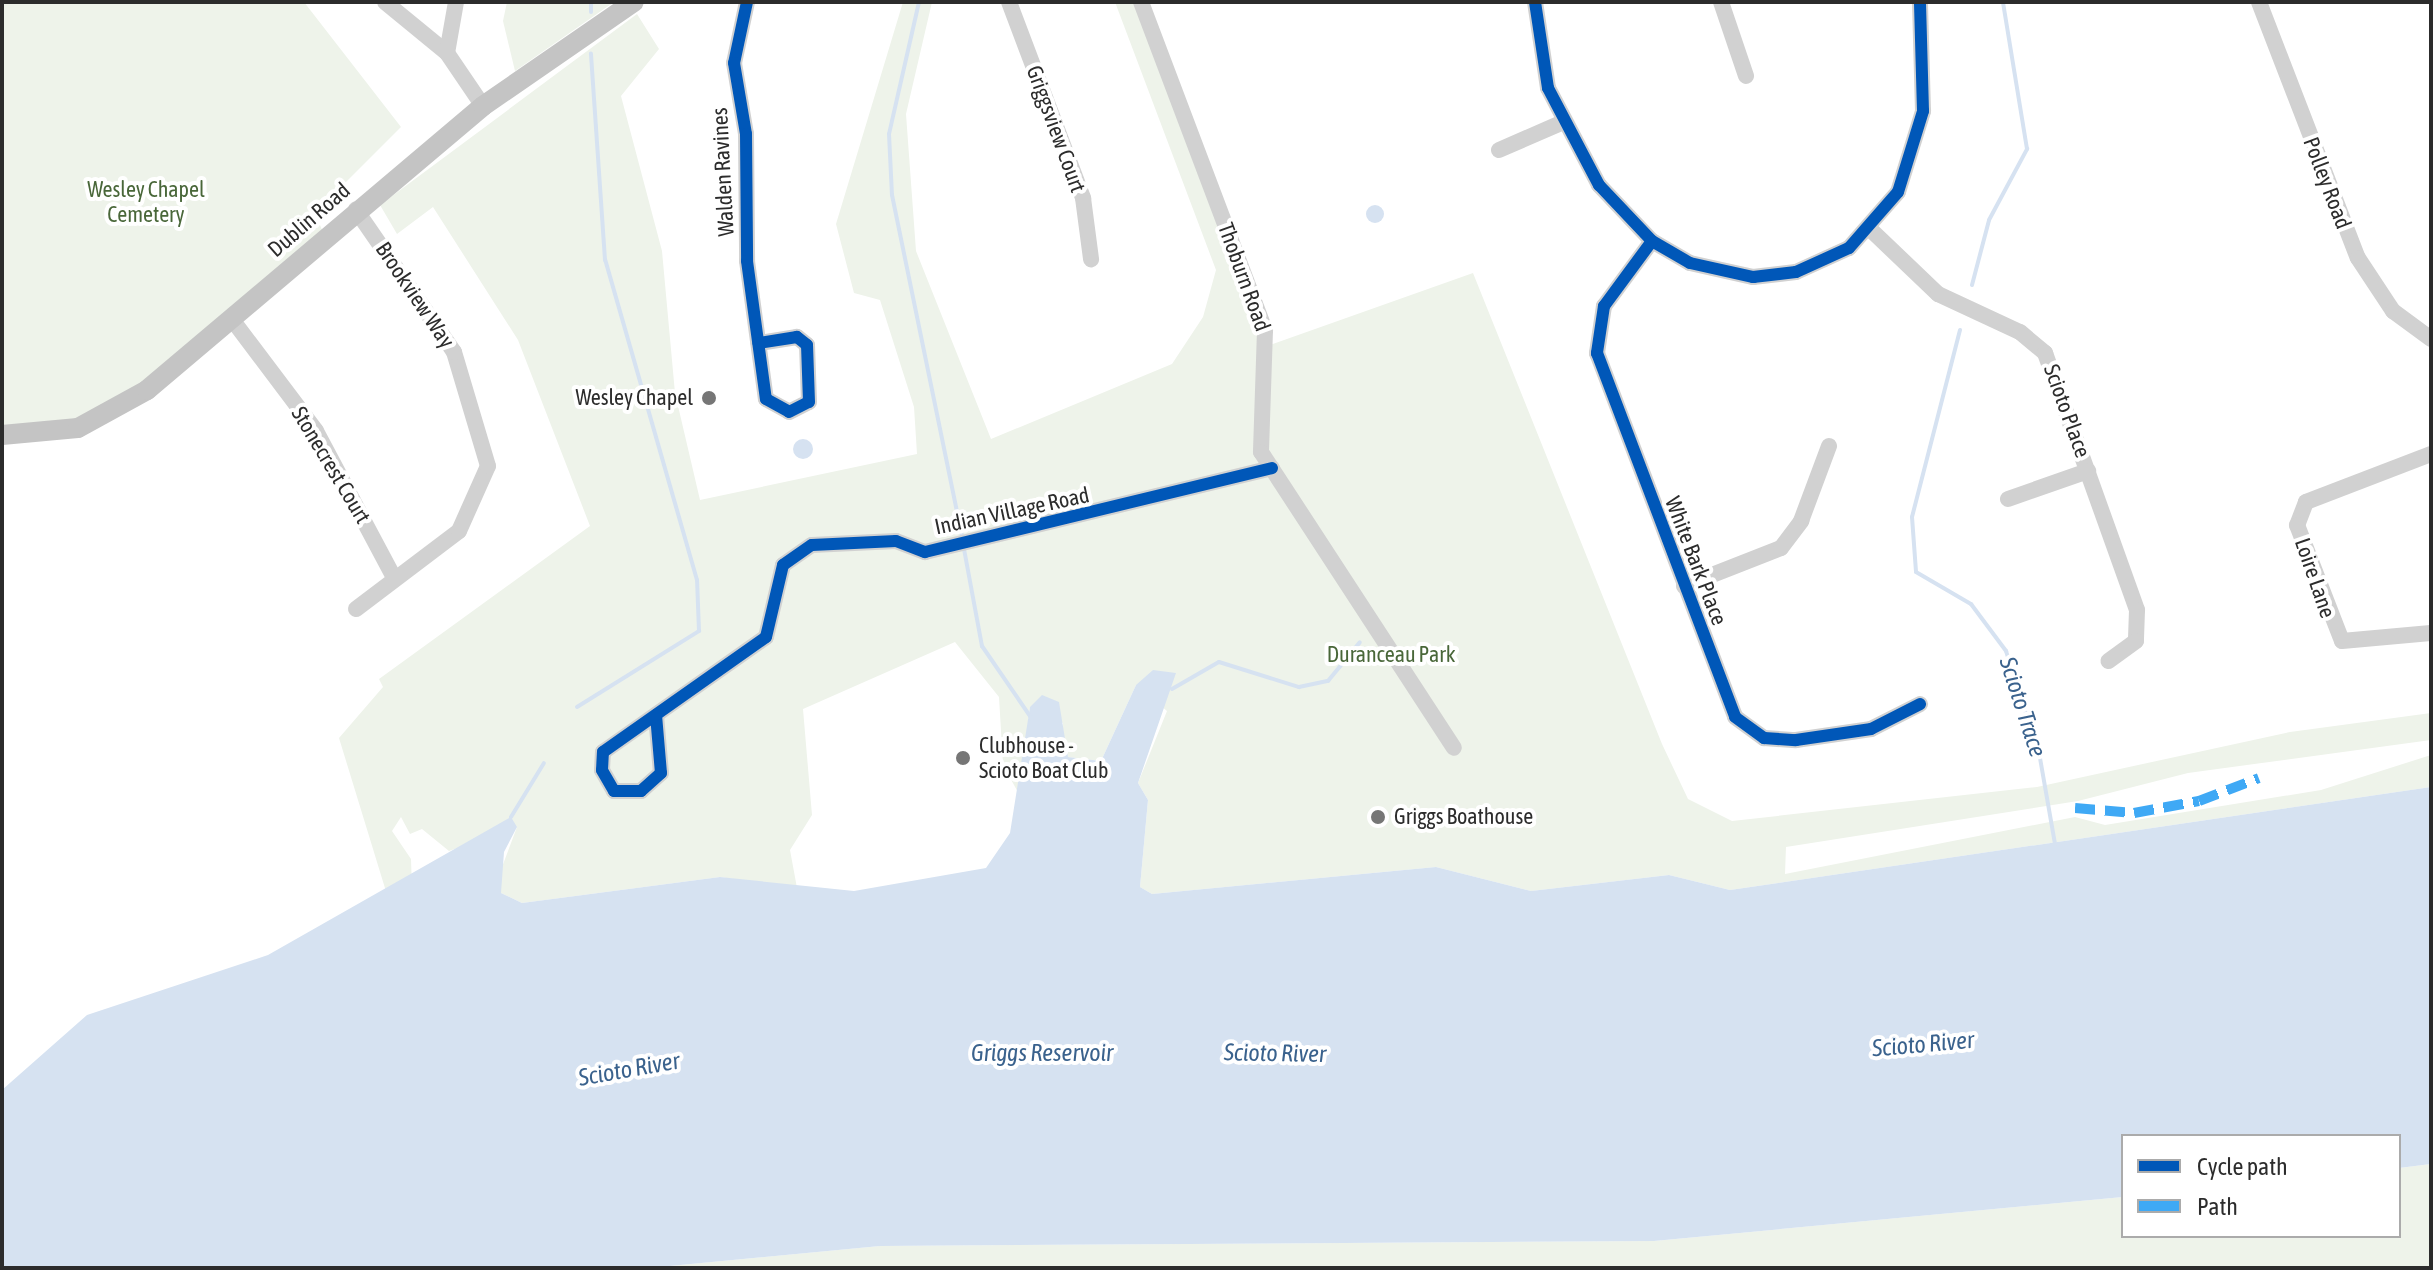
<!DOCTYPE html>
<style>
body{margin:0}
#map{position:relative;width:2433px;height:1270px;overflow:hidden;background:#fff;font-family:"Asap Condensed",sans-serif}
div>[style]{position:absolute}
.green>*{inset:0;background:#eef3ea}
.water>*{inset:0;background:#d6e2f1}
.round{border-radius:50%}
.stream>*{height:4px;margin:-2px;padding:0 2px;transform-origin:2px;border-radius:2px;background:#d6e2f1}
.minor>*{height:16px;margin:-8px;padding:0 8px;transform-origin:8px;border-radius:8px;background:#d1d1d1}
.major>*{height:20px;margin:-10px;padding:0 10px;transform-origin:10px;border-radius:10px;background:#c4c4c4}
.quiet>*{height:10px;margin-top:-5px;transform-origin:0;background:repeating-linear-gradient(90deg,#3fa9f5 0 20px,transparent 0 30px)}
.cycleway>*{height:12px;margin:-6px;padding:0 6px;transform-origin:6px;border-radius:6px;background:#0057b8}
.dots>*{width:22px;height:22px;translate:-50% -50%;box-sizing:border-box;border:4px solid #fff;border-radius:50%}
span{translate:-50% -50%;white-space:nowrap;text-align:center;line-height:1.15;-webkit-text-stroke:8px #fff;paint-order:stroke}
.street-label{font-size:22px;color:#2c2c2c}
.park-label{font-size:22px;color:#496739}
.poi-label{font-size:22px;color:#2c2c2c}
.right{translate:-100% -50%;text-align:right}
.left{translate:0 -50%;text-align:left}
.water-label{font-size:24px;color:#3a628d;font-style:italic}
.frame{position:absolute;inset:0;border:4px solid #2c2c2c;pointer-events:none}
.legend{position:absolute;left:2121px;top:1134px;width:280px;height:104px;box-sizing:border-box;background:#fff;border:2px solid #ababab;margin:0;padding:10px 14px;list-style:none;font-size:24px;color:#2c2c2c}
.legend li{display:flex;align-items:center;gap:16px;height:40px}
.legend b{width:40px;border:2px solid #ababab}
</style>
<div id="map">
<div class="green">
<div style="clip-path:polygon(2px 2px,304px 2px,401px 127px,315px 213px,325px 237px,105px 417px,2px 435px)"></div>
<div style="clip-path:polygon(507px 2px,614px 2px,515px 71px,503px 21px)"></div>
<div style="clip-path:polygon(903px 2px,932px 2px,906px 114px,916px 251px,991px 439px,1172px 364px,1203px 317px,1216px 270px,1115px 2px,1136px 2px,1267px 346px,1473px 273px,1662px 744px,1688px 799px,1732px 821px,2037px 787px,2290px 732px,2431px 713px,2431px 740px,2188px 773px,2078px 801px,1786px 847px,1785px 874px,2075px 817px,2105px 825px,2321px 790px,2431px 755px,2431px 787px,1730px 890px,1669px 875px,1531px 891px,1436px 867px,1152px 894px,1140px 887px,1148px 800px,1138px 783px,1167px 711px,1136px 685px,1101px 761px,1068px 757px,1060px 741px,1063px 723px,1030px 707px,1019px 794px,1003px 765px,999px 697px,955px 642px,803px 709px,812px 815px,790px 850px,797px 888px,720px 877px,522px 903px,501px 893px,499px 875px,517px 827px,449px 851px,422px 829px,410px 834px,401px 817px,392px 831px,411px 859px,412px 889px,392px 911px,339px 738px,383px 687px,379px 679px,590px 526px,518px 340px,433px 207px,397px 234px,380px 205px,637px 14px,659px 49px,621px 96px,662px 251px,675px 393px,700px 500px,917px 454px,914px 407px,880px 300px,854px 293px,836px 224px)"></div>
<div style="clip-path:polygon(2431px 1164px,2431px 1268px,649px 1268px,880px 1246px,1654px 1241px,2123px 1197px,2123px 1236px,2399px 1236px,2399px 1168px)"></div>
</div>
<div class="water">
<div class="round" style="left:1366px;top:205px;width:18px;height:18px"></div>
<div class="round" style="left:793px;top:439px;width:20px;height:20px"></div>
<div style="clip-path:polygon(1153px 670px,1176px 673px,1138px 783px,1148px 800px,1140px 887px,1152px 894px,1436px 867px,1531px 891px,1669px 875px,1730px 890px,2431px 787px,2431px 1164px,2399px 1168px,2399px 1136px,2123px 1136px,2123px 1197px,1654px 1241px,880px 1246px,649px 1268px,2px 1268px,2px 1090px,87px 1015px,268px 955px,511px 817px,517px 827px,504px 852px,501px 893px,522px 903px,720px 877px,854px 891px,986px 868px,1010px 833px,1030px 707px,1042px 695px,1059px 702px,1068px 757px,1101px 761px,1136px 685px)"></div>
</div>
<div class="stream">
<div style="left:919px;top:2px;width:135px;rotate:102.8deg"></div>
<div style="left:889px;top:134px;width:61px;rotate:87.2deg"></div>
<div style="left:892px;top:195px;width:352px;rotate:78.4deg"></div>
<div style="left:591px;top:12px;width:10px;rotate:-90deg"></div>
<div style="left:1972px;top:285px;width:67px;rotate:-75.3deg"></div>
<div style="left:1989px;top:220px;width:81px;rotate:-61.8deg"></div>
<div style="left:2027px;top:149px;width:149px;rotate:-99.3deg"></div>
<div style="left:1960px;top:330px;width:193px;rotate:104.4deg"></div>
<div style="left:1912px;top:517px;width:55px;rotate:85.8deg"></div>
<div style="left:1916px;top:572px;width:64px;rotate:30.2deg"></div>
<div style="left:1971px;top:604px;width:59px;rotate:53.3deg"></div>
<div style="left:2006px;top:651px;width:112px;rotate:72.4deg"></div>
<div style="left:2040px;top:758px;width:87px;rotate:80.1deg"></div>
<div style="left:964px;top:549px;width:99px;rotate:79.5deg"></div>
<div style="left:982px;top:646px;width:88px;rotate:55.6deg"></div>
<div style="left:1172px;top:689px;width:54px;rotate:-29.9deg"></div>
<div style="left:1219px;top:662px;width:84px;rotate:17.4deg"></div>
<div style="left:1299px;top:687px;width:30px;rotate:-12deg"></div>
<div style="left:1328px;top:681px;width:50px;rotate:-50.6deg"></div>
<div style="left:577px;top:707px;width:144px;rotate:-31.9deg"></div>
<div style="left:699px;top:631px;width:51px;rotate:-92.2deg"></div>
<div style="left:697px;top:580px;width:333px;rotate:-106deg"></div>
<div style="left:605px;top:260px;width:207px;rotate:-93.9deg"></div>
<div style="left:511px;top:817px;width:63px;rotate:-58.6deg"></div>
</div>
<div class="minor">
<div style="left:385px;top:2px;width:80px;rotate:39.4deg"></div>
<div style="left:447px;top:53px;width:64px;rotate:55.8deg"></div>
<div style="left:747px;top:2px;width:62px;rotate:102deg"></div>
<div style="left:734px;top:63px;width:72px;rotate:80.4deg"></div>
<div style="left:746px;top:134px;width:127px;rotate:89.5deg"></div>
<div style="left:747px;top:261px;width:139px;rotate:82.2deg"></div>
<div style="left:766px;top:399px;width:26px;rotate:29deg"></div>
<div style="left:789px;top:412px;width:22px;rotate:-27deg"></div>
<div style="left:809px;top:402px;width:57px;rotate:-92deg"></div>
<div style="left:807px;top:345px;width:13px;rotate:-141deg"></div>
<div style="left:797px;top:337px;width:39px;rotate:171deg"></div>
<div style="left:1009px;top:2px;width:210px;rotate:69.3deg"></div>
<div style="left:1083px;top:198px;width:62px;rotate:82.5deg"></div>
<div style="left:1141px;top:2px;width:351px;rotate:69.3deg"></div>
<div style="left:1265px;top:330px;width:122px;rotate:91.9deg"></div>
<div style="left:1261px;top:452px;width:353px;rotate:56.9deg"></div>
<div style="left:1535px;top:2px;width:87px;rotate:81.4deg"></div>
<div style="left:1548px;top:88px;width:110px;rotate:62.3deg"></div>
<div style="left:1599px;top:185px;width:77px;rotate:46.6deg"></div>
<div style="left:1652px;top:241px;width:44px;rotate:30.1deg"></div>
<div style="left:1690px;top:263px;width:65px;rotate:12.5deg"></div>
<div style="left:1753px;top:277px;width:43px;rotate:-6.6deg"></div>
<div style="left:1796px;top:272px;width:58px;rotate:-24.4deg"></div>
<div style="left:1849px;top:248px;width:74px;rotate:-48.8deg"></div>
<div style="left:1898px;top:192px;width:85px;rotate:-72.8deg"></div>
<div style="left:1923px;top:111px;width:109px;rotate:-91.6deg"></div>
<div style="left:1721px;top:2px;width:78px;rotate:71.3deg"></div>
<div style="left:2259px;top:2px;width:274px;rotate:68.9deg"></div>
<div style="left:2358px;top:258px;width:64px;rotate:56.6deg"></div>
<div style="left:2393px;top:311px;width:47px;rotate:36.4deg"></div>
<div style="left:447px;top:53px;width:52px;rotate:-80deg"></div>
<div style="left:1499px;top:150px;width:68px;rotate:-23.5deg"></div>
<div style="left:1871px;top:230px;width:93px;rotate:43.7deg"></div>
<div style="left:1938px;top:294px;width:90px;rotate:24.9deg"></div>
<div style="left:2020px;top:332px;width:33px;rotate:40deg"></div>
<div style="left:2045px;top:353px;width:273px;rotate:70.3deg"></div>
<div style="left:2137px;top:610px;width:31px;rotate:92deg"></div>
<div style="left:2136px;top:641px;width:34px;rotate:144deg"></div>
<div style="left:1652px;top:241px;width:81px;rotate:126.4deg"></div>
<div style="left:1604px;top:306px;width:48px;rotate:98.5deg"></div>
<div style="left:1597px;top:353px;width:389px;rotate:69.2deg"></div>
<div style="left:1735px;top:717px;width:36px;rotate:36deg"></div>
<div style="left:1764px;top:738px;width:32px;rotate:4deg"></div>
<div style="left:1796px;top:740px;width:76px;rotate:-8.3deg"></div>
<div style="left:1871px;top:729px;width:55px;rotate:-27deg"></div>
<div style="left:231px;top:318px;width:141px;rotate:53deg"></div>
<div style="left:316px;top:431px;width:166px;rotate:62deg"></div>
<div style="left:2431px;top:454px;width:134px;rotate:159deg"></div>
<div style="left:2306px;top:502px;width:25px;rotate:111deg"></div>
<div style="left:2297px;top:525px;width:124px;rotate:68.8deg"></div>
<div style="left:2342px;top:641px;width:89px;rotate:-5.1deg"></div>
<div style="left:2008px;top:499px;width:85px;rotate:-19.3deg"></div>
<div style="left:1684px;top:586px;width:104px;rotate:-21.4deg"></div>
<div style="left:1781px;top:548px;width:34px;rotate:-53deg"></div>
<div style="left:1801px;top:521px;width:80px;rotate:-69.5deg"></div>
<div style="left:356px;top:609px;width:129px;rotate:-37.1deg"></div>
<div style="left:459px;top:531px;width:71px;rotate:-66deg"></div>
<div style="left:488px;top:466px;width:119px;rotate:-106.6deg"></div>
<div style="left:454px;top:352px;width:173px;rotate:-124.6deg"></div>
<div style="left:656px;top:715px;width:58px;rotate:85.1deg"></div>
<div style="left:661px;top:773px;width:27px;rotate:138deg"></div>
<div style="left:641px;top:791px;width:27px;rotate:180deg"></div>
<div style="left:614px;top:791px;width:24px;rotate:-120deg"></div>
<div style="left:602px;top:770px;width:18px;rotate:-87deg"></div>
<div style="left:603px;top:752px;width:199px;rotate:-35.2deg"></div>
<div style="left:766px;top:637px;width:74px;rotate:-76.7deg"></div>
<div style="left:783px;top:565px;width:35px;rotate:-35deg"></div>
<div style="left:812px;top:545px;width:84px;rotate:-2.7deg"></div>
<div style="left:896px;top:541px;width:31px;rotate:21deg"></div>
<div style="left:925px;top:552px;width:357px;rotate:-13.6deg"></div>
</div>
<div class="major">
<div style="left:2px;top:435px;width:76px;rotate:-5.3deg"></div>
<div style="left:78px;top:428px;width:79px;rotate:-28.8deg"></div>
<div style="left:147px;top:390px;width:440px;rotate:-40.2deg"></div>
<div style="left:483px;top:106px;width:183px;rotate:-34.6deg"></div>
</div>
<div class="quiet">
<div style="left:2075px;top:808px;width:59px;rotate:4.8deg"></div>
<div style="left:2134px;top:813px;width:66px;rotate:-10.5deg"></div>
<div style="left:2199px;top:801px;width:64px;rotate:-21deg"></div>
</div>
<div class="cycleway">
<div style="left:747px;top:2px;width:62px;rotate:102deg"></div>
<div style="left:734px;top:63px;width:72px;rotate:80.4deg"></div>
<div style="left:746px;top:134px;width:127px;rotate:89.5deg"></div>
<div style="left:747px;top:261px;width:139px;rotate:82.2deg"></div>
<div style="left:766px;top:399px;width:26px;rotate:29deg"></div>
<div style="left:789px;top:412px;width:22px;rotate:-27deg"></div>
<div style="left:809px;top:402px;width:57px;rotate:-92deg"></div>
<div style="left:807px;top:345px;width:13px;rotate:-141deg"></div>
<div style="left:797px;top:337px;width:39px;rotate:171deg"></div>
<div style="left:1535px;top:2px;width:87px;rotate:81.4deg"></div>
<div style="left:1548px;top:88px;width:110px;rotate:62.3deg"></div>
<div style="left:1599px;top:185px;width:77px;rotate:46.6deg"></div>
<div style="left:1652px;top:241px;width:44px;rotate:30.1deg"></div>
<div style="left:1690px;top:263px;width:65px;rotate:12.5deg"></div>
<div style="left:1753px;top:277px;width:43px;rotate:-6.6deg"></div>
<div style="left:1796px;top:272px;width:58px;rotate:-24.4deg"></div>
<div style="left:1849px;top:248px;width:74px;rotate:-48.8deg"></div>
<div style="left:1898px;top:192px;width:85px;rotate:-72.8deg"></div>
<div style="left:1923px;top:111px;width:109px;rotate:-91.6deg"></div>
<div style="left:1652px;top:241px;width:81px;rotate:126.4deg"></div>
<div style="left:1604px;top:306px;width:48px;rotate:98.5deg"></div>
<div style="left:1597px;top:353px;width:389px;rotate:69.2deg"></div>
<div style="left:1735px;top:717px;width:36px;rotate:36deg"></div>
<div style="left:1764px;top:738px;width:32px;rotate:4deg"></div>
<div style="left:1796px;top:740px;width:76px;rotate:-8.3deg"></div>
<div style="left:1871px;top:729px;width:55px;rotate:-27deg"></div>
<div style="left:656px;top:715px;width:58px;rotate:85.1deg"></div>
<div style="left:661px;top:773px;width:27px;rotate:138deg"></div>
<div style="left:641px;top:791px;width:27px;rotate:180deg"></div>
<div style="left:614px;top:791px;width:24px;rotate:-120deg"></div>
<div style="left:602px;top:770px;width:18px;rotate:-87deg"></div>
<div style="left:603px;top:752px;width:199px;rotate:-35.2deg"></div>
<div style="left:766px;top:637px;width:74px;rotate:-76.7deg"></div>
<div style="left:783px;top:565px;width:35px;rotate:-35deg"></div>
<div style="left:812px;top:545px;width:84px;rotate:-2.7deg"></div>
<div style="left:896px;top:541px;width:31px;rotate:21deg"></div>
<div style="left:925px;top:552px;width:357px;rotate:-13.6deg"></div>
</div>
<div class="dots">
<div style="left:709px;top:398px;background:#767676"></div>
<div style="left:963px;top:758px;background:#767676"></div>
<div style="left:1378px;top:817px;background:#767676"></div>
</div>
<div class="street-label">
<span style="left:1056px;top:129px;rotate:70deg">Griggsview Court</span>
<span style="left:723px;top:172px;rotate:-93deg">Walden Ravines</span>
<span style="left:2327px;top:183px;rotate:69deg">Polley Road</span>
<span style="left:309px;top:220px;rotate:-41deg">Dublin Road</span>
<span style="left:1244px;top:277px;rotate:70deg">Thoburn Road</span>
<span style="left:415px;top:295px;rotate:56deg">Brookview Way</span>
<span style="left:2067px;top:411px;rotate:70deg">Scioto Place</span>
<span style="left:331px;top:465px;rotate:59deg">Stonecrest Court</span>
<span style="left:1012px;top:511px;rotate:-12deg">Indian Village Road</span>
<span style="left:1696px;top:561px;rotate:69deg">White Bark Place</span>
<span style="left:2315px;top:578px;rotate:71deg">Loire Lane</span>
</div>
<div class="park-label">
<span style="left:146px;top:202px">Wesley Chapel<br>Cemetery</span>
<span style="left:1391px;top:655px">Duranceau Park</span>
</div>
<div class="poi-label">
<span class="right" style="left:693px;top:398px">Wesley Chapel</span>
<span class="left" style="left:979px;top:758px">Clubhouse -<br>Scioto Boat Club</span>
<span class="left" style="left:1394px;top:817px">Griggs Boathouse</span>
</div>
<div class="water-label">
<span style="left:2023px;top:707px;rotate:72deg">Scioto Trace</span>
<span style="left:1923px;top:1044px;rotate:-5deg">Scioto River</span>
<span style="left:1042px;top:1053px">Griggs Reservoir</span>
<span style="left:1275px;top:1053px;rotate:1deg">Scioto River</span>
<span style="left:629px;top:1069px;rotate:-10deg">Scioto River</span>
</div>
<div class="frame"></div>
<ul class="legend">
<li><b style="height:10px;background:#0057b8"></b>Cycle path</li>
<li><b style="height:10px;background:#3fa9f5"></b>Path</li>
</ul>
</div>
